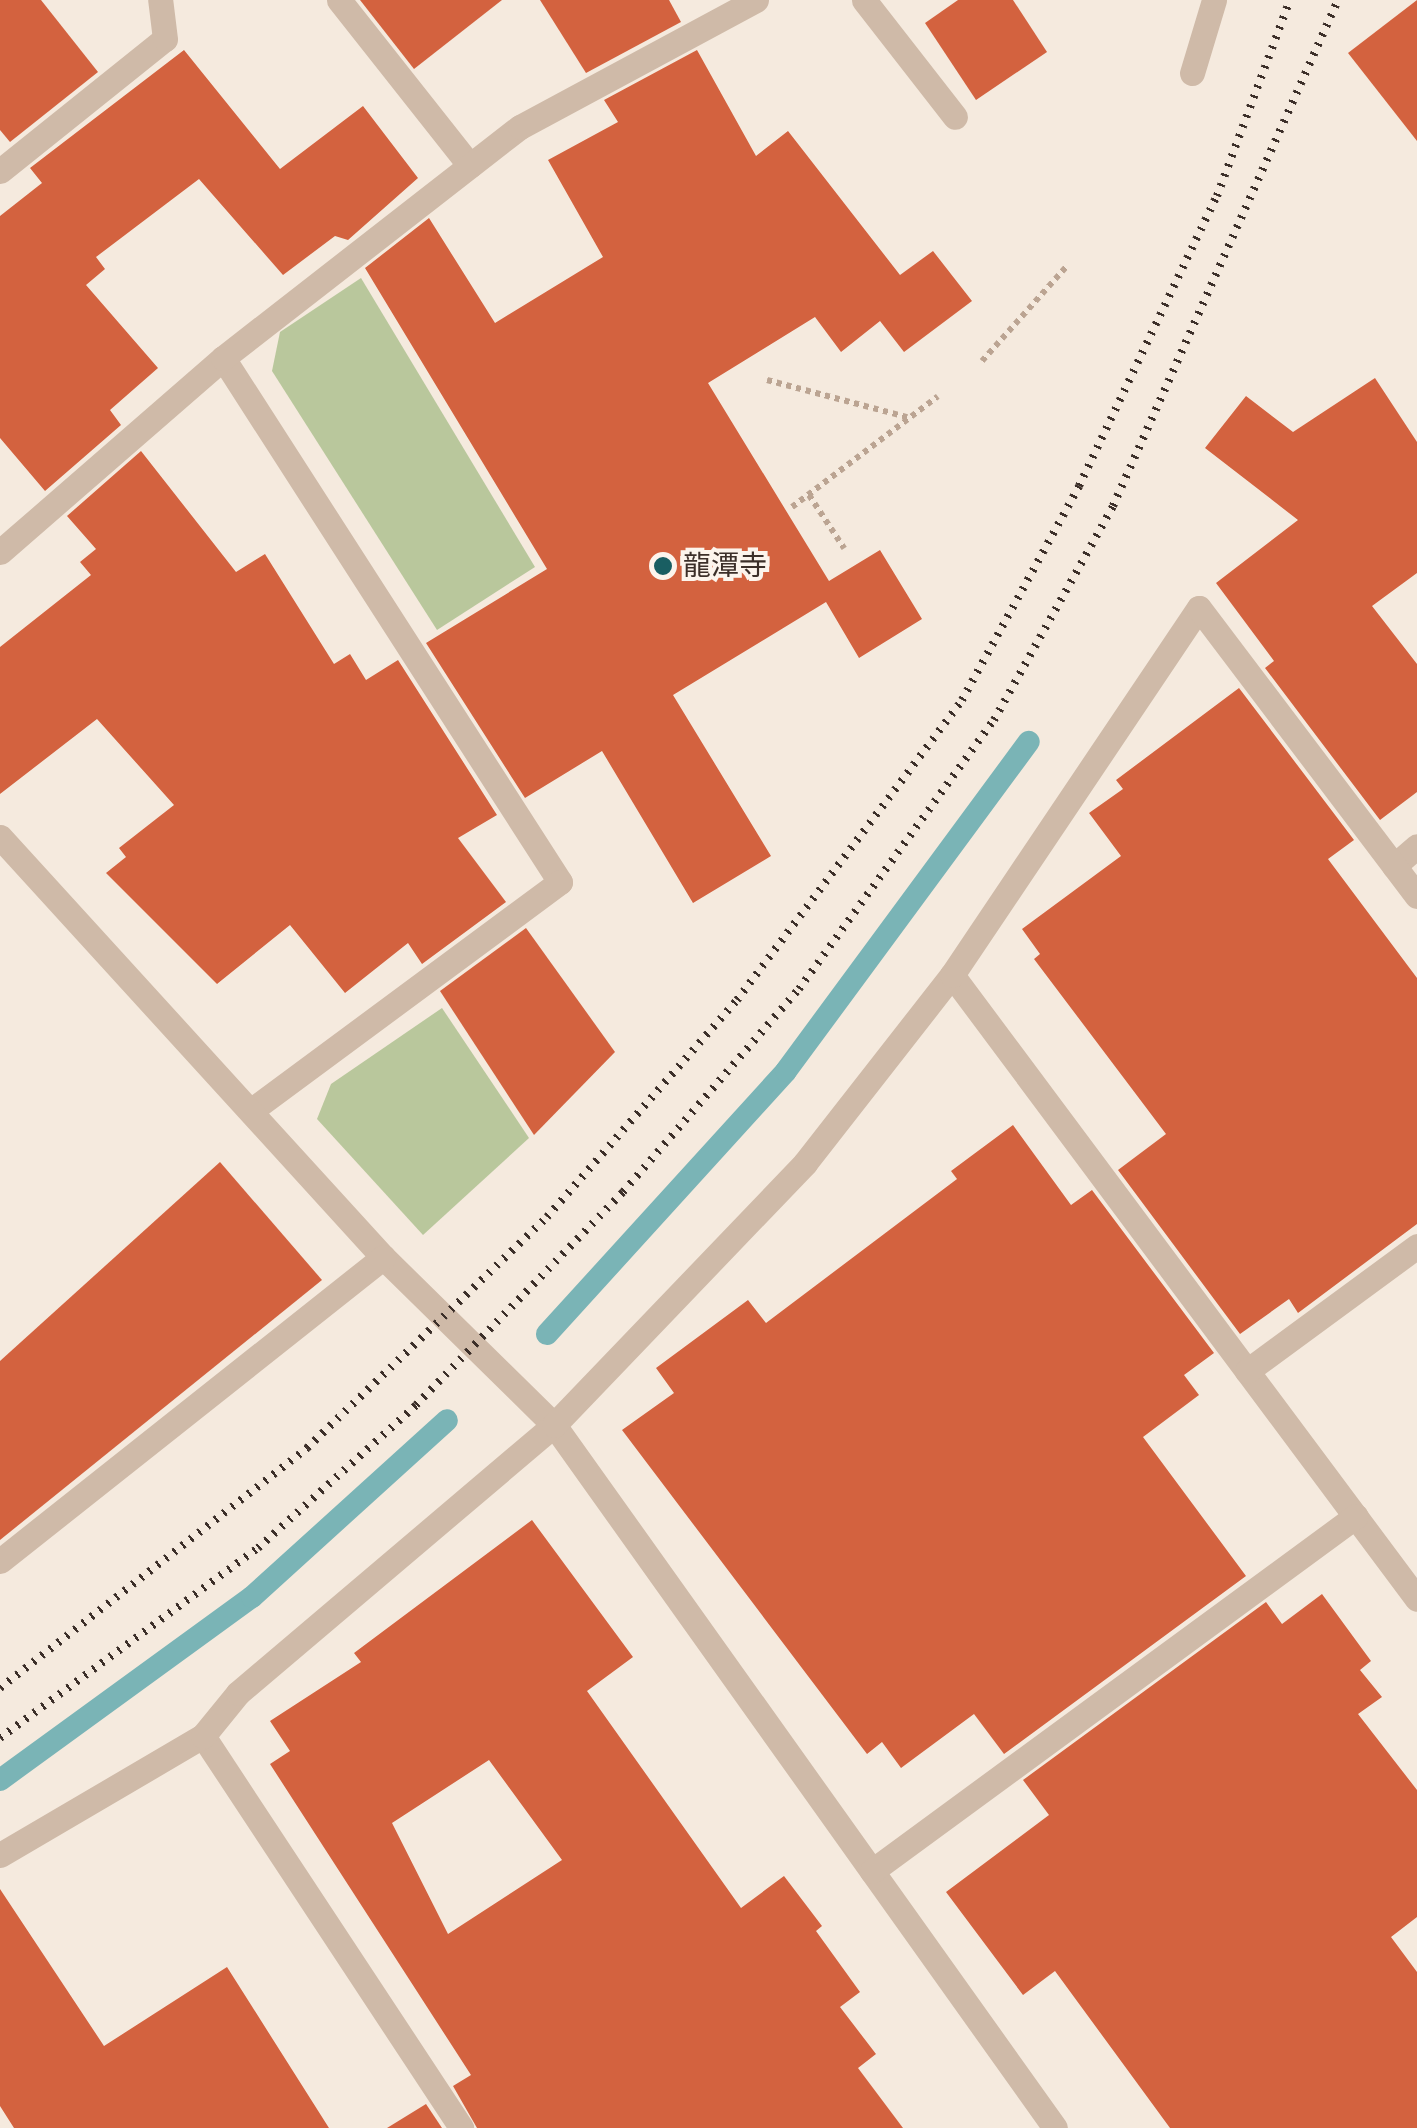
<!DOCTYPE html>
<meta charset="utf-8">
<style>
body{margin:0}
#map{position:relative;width:1417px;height:2128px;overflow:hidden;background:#f5eade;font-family:"Work Sans","Noto Sans JP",sans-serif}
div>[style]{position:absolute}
.green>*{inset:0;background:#b9c79c}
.stream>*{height:22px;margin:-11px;padding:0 11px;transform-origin:11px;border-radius:11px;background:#7ab4b6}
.building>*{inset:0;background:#d3623f}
.path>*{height:6px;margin-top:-3px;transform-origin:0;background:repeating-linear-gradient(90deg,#bba492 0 5px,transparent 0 10px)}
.service>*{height:25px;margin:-12.5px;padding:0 12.5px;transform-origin:12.5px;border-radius:12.5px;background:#cfbaa8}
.minor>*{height:25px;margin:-12.5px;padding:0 12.5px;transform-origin:12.5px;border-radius:12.5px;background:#cfbaa8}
.rail>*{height:8px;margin-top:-4px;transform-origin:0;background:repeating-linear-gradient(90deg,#3c2f29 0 2.5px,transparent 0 10.5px)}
.dots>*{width:28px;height:28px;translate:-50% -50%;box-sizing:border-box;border:5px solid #fcf4ec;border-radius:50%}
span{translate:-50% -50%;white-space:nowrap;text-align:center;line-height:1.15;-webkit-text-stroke:8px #fcf4ec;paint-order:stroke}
.poi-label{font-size:28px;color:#3c2f29}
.left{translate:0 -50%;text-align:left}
</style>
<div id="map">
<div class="green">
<div style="clip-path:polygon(361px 278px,535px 567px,437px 630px,272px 371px,280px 332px)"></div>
<div style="clip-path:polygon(442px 1008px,529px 1138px,423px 1235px,317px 1119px,331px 1084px)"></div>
</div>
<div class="stream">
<div style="left:547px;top:1334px;width:355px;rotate:-47.7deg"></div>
<div style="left:786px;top:1071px;width:409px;rotate:-53.6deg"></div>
<div style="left:0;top:1780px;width:311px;rotate:-36deg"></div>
<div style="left:252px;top:1597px;width:263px;rotate:-42.2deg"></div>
</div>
<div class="building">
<div style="clip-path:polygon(0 0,41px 0,98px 72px,10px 142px,0 130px)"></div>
<div style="clip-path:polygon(360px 0,502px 0,414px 69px)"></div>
<div style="clip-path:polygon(540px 0,669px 0,681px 22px,586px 73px)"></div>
<div style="clip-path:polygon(958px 0,1013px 0,1047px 52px,976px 100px,925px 23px)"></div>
<div style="clip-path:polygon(1417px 0,1417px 141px,1348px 53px)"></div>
<div style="clip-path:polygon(184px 50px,280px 169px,363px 106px,418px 178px,348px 240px,335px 236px,283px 275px,199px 179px,96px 257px,105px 269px,86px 285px,158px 368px,110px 410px,121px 425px,45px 491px,0 438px,0 216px,42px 183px,30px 168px)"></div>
<div style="clip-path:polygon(697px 50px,756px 156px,788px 131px,900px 275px,933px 251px,972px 301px,904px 352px,880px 321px,841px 352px,815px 317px,708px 383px,829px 581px,880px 550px,922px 619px,859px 658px,826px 602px,673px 695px,771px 856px,693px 903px,602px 751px,525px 798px,426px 643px,547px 569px,365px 268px,429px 218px,495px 323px,603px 257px,548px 160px,618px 122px,604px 100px)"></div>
<div style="clip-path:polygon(1375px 378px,1417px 442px,1417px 573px,1372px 606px,1417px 664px,1417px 792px,1380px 820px,1265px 668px,1274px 661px,1216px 583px,1298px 520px,1205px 448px,1246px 396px,1293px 432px)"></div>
<div style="clip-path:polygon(141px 451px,236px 572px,265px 554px,334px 664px,350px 654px,366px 680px,398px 660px,497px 815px,458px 838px,506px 902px,422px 964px,408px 943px,345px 993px,290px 925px,217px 984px,106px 873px,126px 857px,119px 848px,174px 805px,97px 719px,0 794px,0 647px,91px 575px,80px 562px,96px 549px,67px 516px)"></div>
<div style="clip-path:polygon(1239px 688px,1354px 840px,1328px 859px,1417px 978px,1417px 1224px,1298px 1313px,1289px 1299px,1240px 1334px,1118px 1170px,1166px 1134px,1034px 959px,1040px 954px,1022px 929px,1121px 856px,1089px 813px,1123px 789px,1116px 780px)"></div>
<div style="clip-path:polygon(526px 928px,615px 1052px,534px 1135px,440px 991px)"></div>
<div style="clip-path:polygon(1013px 1125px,1071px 1205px,1092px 1190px,1214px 1353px,1184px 1375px,1199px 1395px,1143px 1437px,1246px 1576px,1004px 1754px,974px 1714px,901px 1768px,882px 1742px,867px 1754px,622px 1430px,674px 1393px,656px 1368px,748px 1300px,766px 1323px,957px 1179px,951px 1171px)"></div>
<div style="clip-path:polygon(220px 1162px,322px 1280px,0 1540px,0 1361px)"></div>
<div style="clip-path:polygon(evenodd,532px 1520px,633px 1657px,587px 1691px,741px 1908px,784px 1876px,822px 1926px,816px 1931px,860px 1992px,840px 2007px,876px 2054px,858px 2068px,903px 2128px,477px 2128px,453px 2086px,471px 2075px,270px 1764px,290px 1751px,270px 1721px,361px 1662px,354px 1653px,532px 1520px,489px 1760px,562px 1860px,448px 1934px,392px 1823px,489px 1760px)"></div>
<div style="clip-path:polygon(1322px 1594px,1371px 1661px,1360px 1670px,1382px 1697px,1358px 1714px,1417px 1790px,1417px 1917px,1391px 1937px,1417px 1972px,1417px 2128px,1170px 2128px,1055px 1971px,1023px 1995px,946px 1892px,1049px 1815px,1023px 1780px,1266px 1602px,1282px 1624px)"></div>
<div style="clip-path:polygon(0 1889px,104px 2046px,227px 1967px,329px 2128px,14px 2128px,0 2106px)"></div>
<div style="clip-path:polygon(426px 2104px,442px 2128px,387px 2128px)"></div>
</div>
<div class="path">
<div style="left:982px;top:361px;width:127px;rotate:-48.2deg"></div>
<div style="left:767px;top:380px;width:145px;rotate:14.8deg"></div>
<div style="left:809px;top:495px;width:64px;rotate:56.6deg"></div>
<div style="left:792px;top:507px;width:183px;rotate:-37.2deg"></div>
</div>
<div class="service">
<div style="left:1192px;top:73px;width:76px;rotate:-73.2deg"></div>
</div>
<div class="minor">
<div style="left:339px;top:0;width:211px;rotate:51.7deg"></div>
<div style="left:864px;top:0;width:148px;rotate:52.1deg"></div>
<div style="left:0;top:171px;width:211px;rotate:-38.7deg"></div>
<div style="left:165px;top:39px;width:39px;rotate:-97deg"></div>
<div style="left:223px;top:358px;width:623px;rotate:57.25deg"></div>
<div style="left:560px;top:882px;width:385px;rotate:143.5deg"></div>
<div style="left:0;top:552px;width:296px;rotate:-41deg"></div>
<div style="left:223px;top:358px;width:376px;rotate:-37.9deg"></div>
<div style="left:520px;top:127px;width:268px;rotate:-28.3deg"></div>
<div style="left:0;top:837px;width:568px;rotate:47.64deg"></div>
<div style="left:383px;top:1257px;width:240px;rotate:44.5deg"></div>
<div style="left:554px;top:1425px;width:863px;rotate:54.52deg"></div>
<div style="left:1394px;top:866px;width:30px;rotate:-41deg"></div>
<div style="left:952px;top:975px;width:778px;rotate:53.31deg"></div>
<div style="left:1247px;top:1371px;width:211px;rotate:-36.3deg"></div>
<div style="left:0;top:1561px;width:489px;rotate:-38.4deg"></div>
<div style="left:203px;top:1736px;width:469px;rotate:56.6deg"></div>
<div style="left:0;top:1855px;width:235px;rotate:-30.4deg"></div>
<div style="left:203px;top:1736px;width:55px;rotate:-50.9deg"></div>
<div style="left:238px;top:1693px;width:414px;rotate:-40.3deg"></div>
<div style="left:554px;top:1425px;width:363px;rotate:-46.2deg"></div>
<div style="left:805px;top:1163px;width:239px;rotate:-52deg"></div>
<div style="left:952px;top:975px;width:442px;rotate:-56.1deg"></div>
<div style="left:1199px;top:608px;width:361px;rotate:52.9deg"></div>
<div style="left:872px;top:1871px;width:600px;rotate:-36.26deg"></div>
</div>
<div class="rail">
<div style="left:0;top:1688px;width:390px;rotate:-38deg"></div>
<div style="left:307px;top:1448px;width:333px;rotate:-43.9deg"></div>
<div style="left:547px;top:1217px;width:288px;rotate:-48.8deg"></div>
<div style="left:737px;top:1000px;width:375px;rotate:-53.1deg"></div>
<div style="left:962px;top:700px;width:244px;rotate:-61.3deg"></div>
<div style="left:1079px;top:486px;width:321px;rotate:-64.6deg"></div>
<div style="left:1217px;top:196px;width:209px;rotate:-69.6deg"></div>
<div style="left:0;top:1738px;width:320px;rotate:-36.4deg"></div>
<div style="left:258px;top:1548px;width:213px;rotate:-42.1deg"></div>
<div style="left:416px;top:1405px;width:297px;rotate:-45.8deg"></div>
<div style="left:623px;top:1192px;width:269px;rotate:-49.1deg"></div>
<div style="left:799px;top:989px;width:332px;rotate:-54.1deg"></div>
<div style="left:994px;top:720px;width:245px;rotate:-60.9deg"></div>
<div style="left:1113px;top:506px;width:554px;rotate:-66.03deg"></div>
</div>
<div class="dots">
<div style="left:663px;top:566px;background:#195e62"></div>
</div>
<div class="poi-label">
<span class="left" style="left:683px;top:566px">龍潭寺</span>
</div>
</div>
